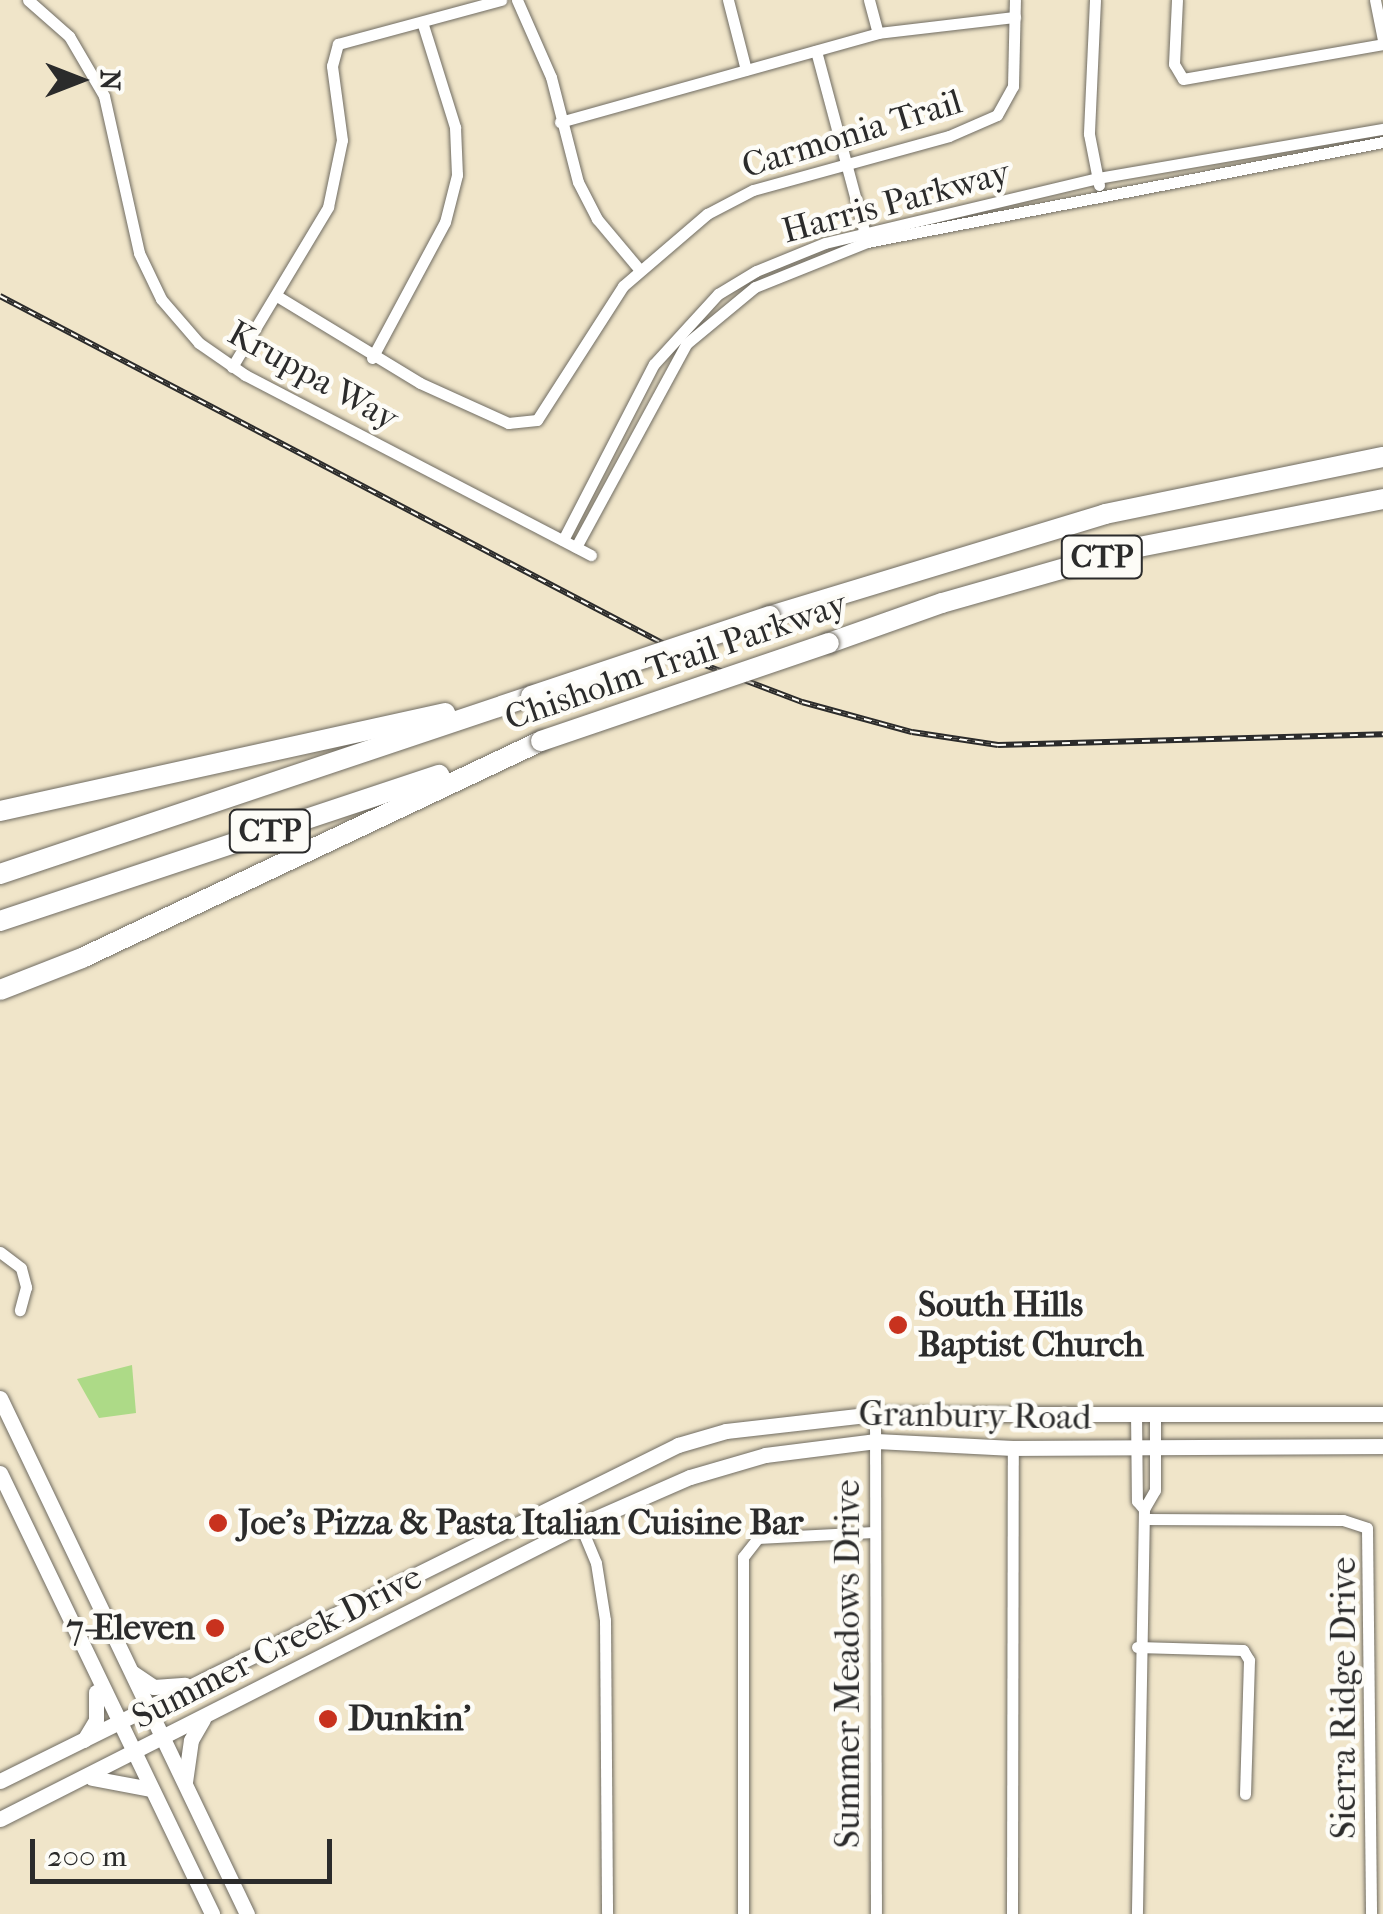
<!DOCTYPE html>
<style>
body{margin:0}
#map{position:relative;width:1383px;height:1914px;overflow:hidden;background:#f0e5c9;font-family:"IM FELL French Canon",serif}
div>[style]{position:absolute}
.green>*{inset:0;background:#adda87}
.roads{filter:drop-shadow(0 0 2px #706c62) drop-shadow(0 0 2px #706c62)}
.minor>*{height:11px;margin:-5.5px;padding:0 5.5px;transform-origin:5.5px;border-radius:5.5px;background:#fff}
.secondary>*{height:15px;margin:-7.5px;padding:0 7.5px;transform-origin:7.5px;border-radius:7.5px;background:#fff}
.motorway>*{height:20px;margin:-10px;padding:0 10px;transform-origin:10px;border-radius:10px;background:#fff}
.rail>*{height:6px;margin-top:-3px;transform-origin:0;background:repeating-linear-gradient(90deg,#fdfcf7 0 8px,#2b2b2b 0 16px);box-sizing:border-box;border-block:2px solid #2b2b2b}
.bridges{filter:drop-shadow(0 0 2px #706c62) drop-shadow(0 0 2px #706c62)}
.motorway-bridge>*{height:20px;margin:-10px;padding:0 10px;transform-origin:10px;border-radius:10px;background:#fff}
.dots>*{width:28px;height:28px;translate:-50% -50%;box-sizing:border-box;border:5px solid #fdfcf7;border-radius:50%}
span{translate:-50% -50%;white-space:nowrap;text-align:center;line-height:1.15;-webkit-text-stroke:9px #fdfcf7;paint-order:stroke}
.shield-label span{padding:2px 8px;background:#fdfcf7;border:2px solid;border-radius:8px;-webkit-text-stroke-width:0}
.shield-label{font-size:32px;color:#2b2b2b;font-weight:700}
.street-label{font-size:35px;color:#2b2b2b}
.poi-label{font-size:35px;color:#2b2b2b;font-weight:700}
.left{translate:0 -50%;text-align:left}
.right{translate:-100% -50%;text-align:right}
.north{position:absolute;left:30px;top:30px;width:100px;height:100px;-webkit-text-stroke:8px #fdfcf7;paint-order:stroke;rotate:90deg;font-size:28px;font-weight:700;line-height:40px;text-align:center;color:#2b2b2b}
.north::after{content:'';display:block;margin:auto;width:35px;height:45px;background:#2b2b2b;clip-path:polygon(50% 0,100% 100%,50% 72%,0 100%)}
.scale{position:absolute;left:30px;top:1839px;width:302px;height:45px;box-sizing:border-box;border:5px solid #2b2b2b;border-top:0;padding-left:12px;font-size:30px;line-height:35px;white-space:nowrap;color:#2b2b2b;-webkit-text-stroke:8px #fdfcf7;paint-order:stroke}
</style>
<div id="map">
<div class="green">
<div style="clip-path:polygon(132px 1365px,136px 1413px,99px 1418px,77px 1379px)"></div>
</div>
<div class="roads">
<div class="minor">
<div style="left:28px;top:0;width:55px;rotate:41.3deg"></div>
<div style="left:69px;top:36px;width:69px;rotate:59.7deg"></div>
<div style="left:104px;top:96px;width:161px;rotate:77.4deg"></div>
<div style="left:139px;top:253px;width:51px;rotate:64.4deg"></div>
<div style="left:161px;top:299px;width:58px;rotate:49.2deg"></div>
<div style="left:199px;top:343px;width:56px;rotate:34.8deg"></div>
<div style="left:245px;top:375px;width:390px;rotate:27.5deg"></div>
<div style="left:517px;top:0;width:84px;rotate:66.2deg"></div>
<div style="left:551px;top:77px;width:108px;rotate:75.6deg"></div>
<div style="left:578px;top:182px;width:42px;rotate:62.8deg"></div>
<div style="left:597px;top:219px;width:65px;rotate:50deg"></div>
<div style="left:728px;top:0;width:72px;rotate:75.6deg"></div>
<div style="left:869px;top:0;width:34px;rotate:75deg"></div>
<div style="left:1095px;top:0;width:134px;rotate:92.6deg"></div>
<div style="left:1089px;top:134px;width:52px;rotate:78.9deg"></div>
<div style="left:1177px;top:0;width:64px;rotate:92.7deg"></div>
<div style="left:1174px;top:64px;width:17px;rotate:59deg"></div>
<div style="left:1183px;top:79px;width:203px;rotate:-9.9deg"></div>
<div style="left:1375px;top:0;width:41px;rotate:78.7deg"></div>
<div style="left:816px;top:51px;width:194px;rotate:75deg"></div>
<div style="left:560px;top:122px;width:330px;rotate:-15.6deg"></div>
<div style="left:878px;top:33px;width:138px;rotate:-6.7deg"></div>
<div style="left:277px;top:296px;width:167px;rotate:31.3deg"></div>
<div style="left:420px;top:383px;width:97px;rotate:24.4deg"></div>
<div style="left:508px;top:423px;width:29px;rotate:-6deg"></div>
<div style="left:537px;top:420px;width:159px;rotate:-57.3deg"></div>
<div style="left:623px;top:286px;width:111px;rotate:-40.6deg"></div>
<div style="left:707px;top:214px;width:52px;rotate:-27.6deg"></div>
<div style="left:753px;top:190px;width:203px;rotate:-15.4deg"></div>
<div style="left:949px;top:136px;width:52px;rotate:-23.6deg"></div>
<div style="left:997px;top:115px;width:33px;rotate:-61deg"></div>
<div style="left:1013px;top:86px;width:86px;rotate:-88.7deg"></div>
<div style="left:372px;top:358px;width:154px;rotate:-61.8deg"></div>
<div style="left:445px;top:222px;width:49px;rotate:-75.7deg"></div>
<div style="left:457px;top:175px;width:48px;rotate:-92.4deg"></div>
<div style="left:455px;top:127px;width:107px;rotate:-107.4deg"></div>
<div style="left:232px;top:367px;width:187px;rotate:-59deg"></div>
<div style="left:328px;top:207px;width:68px;rotate:-78.2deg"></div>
<div style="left:342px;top:140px;width:75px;rotate:-97.7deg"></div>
<div style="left:332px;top:66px;width:23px;rotate:-75deg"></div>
<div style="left:338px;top:44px;width:169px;rotate:-15.1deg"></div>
<div style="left:563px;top:540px;width:198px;rotate:-62.7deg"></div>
<div style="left:654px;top:364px;width:95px;rotate:-47.6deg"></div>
<div style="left:718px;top:294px;width:44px;rotate:-31.2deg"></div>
<div style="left:756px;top:271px;width:74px;rotate:-22.1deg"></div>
<div style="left:825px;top:243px;width:281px;rotate:-13.4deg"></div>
<div style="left:1098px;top:178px;width:289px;rotate:-9.8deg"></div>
<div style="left:576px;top:547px;width:231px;rotate:-61.5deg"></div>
<div style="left:686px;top:344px;width:89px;rotate:-39.6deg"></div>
<div style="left:755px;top:287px;width:121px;rotate:-21.9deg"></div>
<div style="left:867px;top:242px;width:526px;rotate:-10.97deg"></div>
<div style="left:0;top:1252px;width:26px;rotate:37deg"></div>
<div style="left:21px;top:1268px;width:20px;rotate:75deg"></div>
<div style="left:26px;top:1287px;width:24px;rotate:105deg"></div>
<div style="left:1136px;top:1412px;width:89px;rotate:89.4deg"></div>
<div style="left:1137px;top:1501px;width:11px;rotate:49deg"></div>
<div style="left:1144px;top:1509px;width:405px;rotate:91deg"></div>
<div style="left:875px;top:1414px;width:500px;rotate:89.89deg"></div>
<div style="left:569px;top:1498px;width:70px;rotate:67.4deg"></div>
<div style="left:596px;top:1563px;width:58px;rotate:81deg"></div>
<div style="left:605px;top:1620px;width:294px;rotate:89.6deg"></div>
<div style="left:1144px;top:1509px;width:22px;rotate:-60deg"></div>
<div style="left:1155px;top:1490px;width:78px;rotate:-90deg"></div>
<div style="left:1144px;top:1519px;width:199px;rotate:0.3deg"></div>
<div style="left:1343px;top:1520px;width:25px;rotate:18deg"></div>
<div style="left:1367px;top:1528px;width:386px;rotate:89.4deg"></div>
<div style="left:1137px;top:1647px;width:106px;rotate:1.6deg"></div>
<div style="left:1243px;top:1650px;width:12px;rotate:59deg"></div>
<div style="left:1249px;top:1660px;width:134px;rotate:91.7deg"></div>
<div style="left:743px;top:1914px;width:357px;rotate:-90deg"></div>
<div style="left:743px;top:1557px;width:24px;rotate:-52deg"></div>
<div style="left:758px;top:1538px;width:115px;rotate:-3deg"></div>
<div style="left:1012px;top:1914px;width:466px;rotate:-89.9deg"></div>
</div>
<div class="secondary">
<div style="left:0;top:1398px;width:572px;rotate:64.42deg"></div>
<div style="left:0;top:1473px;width:489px;rotate:64.3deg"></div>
<div style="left:133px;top:1673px;width:25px;rotate:34deg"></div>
<div style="left:154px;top:1687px;width:31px;rotate:-4deg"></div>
<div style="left:84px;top:1740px;width:23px;rotate:-59deg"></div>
<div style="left:96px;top:1720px;width:28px;rotate:-90deg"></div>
<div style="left:92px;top:1778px;width:59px;rotate:10.7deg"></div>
<div style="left:0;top:1781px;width:757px;rotate:-26.36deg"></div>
<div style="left:678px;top:1445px;width:50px;rotate:-16.3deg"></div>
<div style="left:726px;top:1431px;width:150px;rotate:-6.5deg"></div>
<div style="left:875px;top:1414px;width:508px"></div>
<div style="left:185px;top:1782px;width:42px;rotate:-81.9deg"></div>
<div style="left:191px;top:1740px;width:24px;rotate:-60deg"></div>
<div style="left:0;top:1819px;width:650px;rotate:-26.88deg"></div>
<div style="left:580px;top:1525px;width:120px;rotate:-23.6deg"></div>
<div style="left:690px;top:1477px;width:78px;rotate:-16.3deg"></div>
<div style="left:765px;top:1455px;width:112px;rotate:-7.2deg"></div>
<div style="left:876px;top:1441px;width:137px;rotate:2.9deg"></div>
<div style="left:1013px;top:1448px;width:370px;rotate:-0.3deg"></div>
</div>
<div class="motorway">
<div style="left:770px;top:616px;width:350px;rotate:-16.9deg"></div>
<div style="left:1105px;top:514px;width:284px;rotate:-11.6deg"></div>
<div style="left:829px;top:643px;width:120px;rotate:-19.5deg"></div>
<div style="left:942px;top:603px;width:205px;rotate:-15.9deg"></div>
<div style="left:1139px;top:547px;width:249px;rotate:-11.1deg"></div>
<div style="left:0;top:811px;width:456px;rotate:-12.4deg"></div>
<div style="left:0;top:874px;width:560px;rotate:-18.53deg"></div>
<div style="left:0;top:921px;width:463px;rotate:-18.4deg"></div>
<div style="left:0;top:990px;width:88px;rotate:-21.3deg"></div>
<div style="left:82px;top:958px;width:508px;rotate:-25.3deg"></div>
</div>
</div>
<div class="rail">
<div style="left:0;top:296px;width:793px;rotate:27.66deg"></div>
<div style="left:702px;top:664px;width:107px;rotate:20.8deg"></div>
<div style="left:802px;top:702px;width:114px;rotate:15.3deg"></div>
<div style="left:912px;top:732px;width:87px;rotate:8.6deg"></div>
<div style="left:998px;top:745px;width:385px;rotate:-1.6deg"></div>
</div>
<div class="bridges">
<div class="motorway-bridge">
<div style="left:531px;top:696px;width:252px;rotate:-18.5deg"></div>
<div style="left:541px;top:741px;width:304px;rotate:-18.8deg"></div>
</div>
</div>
<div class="dots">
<div style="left:898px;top:1325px;background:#c8321e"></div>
<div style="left:218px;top:1523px;background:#c8321e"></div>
<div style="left:215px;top:1628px;background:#c8321e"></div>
<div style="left:328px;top:1719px;background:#c8321e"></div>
</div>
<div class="shield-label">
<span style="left:1102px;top:557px">CTP</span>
<span style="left:270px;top:831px">CTP</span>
</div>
<div class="street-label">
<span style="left:852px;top:134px;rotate:-17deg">Carmonia Trail</span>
<span style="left:896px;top:202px;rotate:-15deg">Harris Parkway</span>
<span style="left:313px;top:376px;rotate:29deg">Kruppa Way</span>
<span style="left:676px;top:661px;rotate:-19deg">Chisholm Trail Parkway</span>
<span style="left:975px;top:1416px;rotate:1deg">Granbury Road</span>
<span style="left:277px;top:1647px;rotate:-27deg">Summer Creek Drive</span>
<span style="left:848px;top:1664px;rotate:-90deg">Summer Meadows Drive</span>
<span style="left:1344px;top:1698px;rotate:-90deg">Sierra Ridge Drive</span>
</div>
<div class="poi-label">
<span class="left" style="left:918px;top:1325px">South Hills<br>Baptist Church</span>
<span class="left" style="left:238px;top:1523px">Joe's Pizza &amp; Pasta Italian Cuisine Bar</span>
<span class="right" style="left:195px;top:1628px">7-Eleven</span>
<span class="left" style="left:348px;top:1719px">Dunkin'</span>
</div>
<div class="north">N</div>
<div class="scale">200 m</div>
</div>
